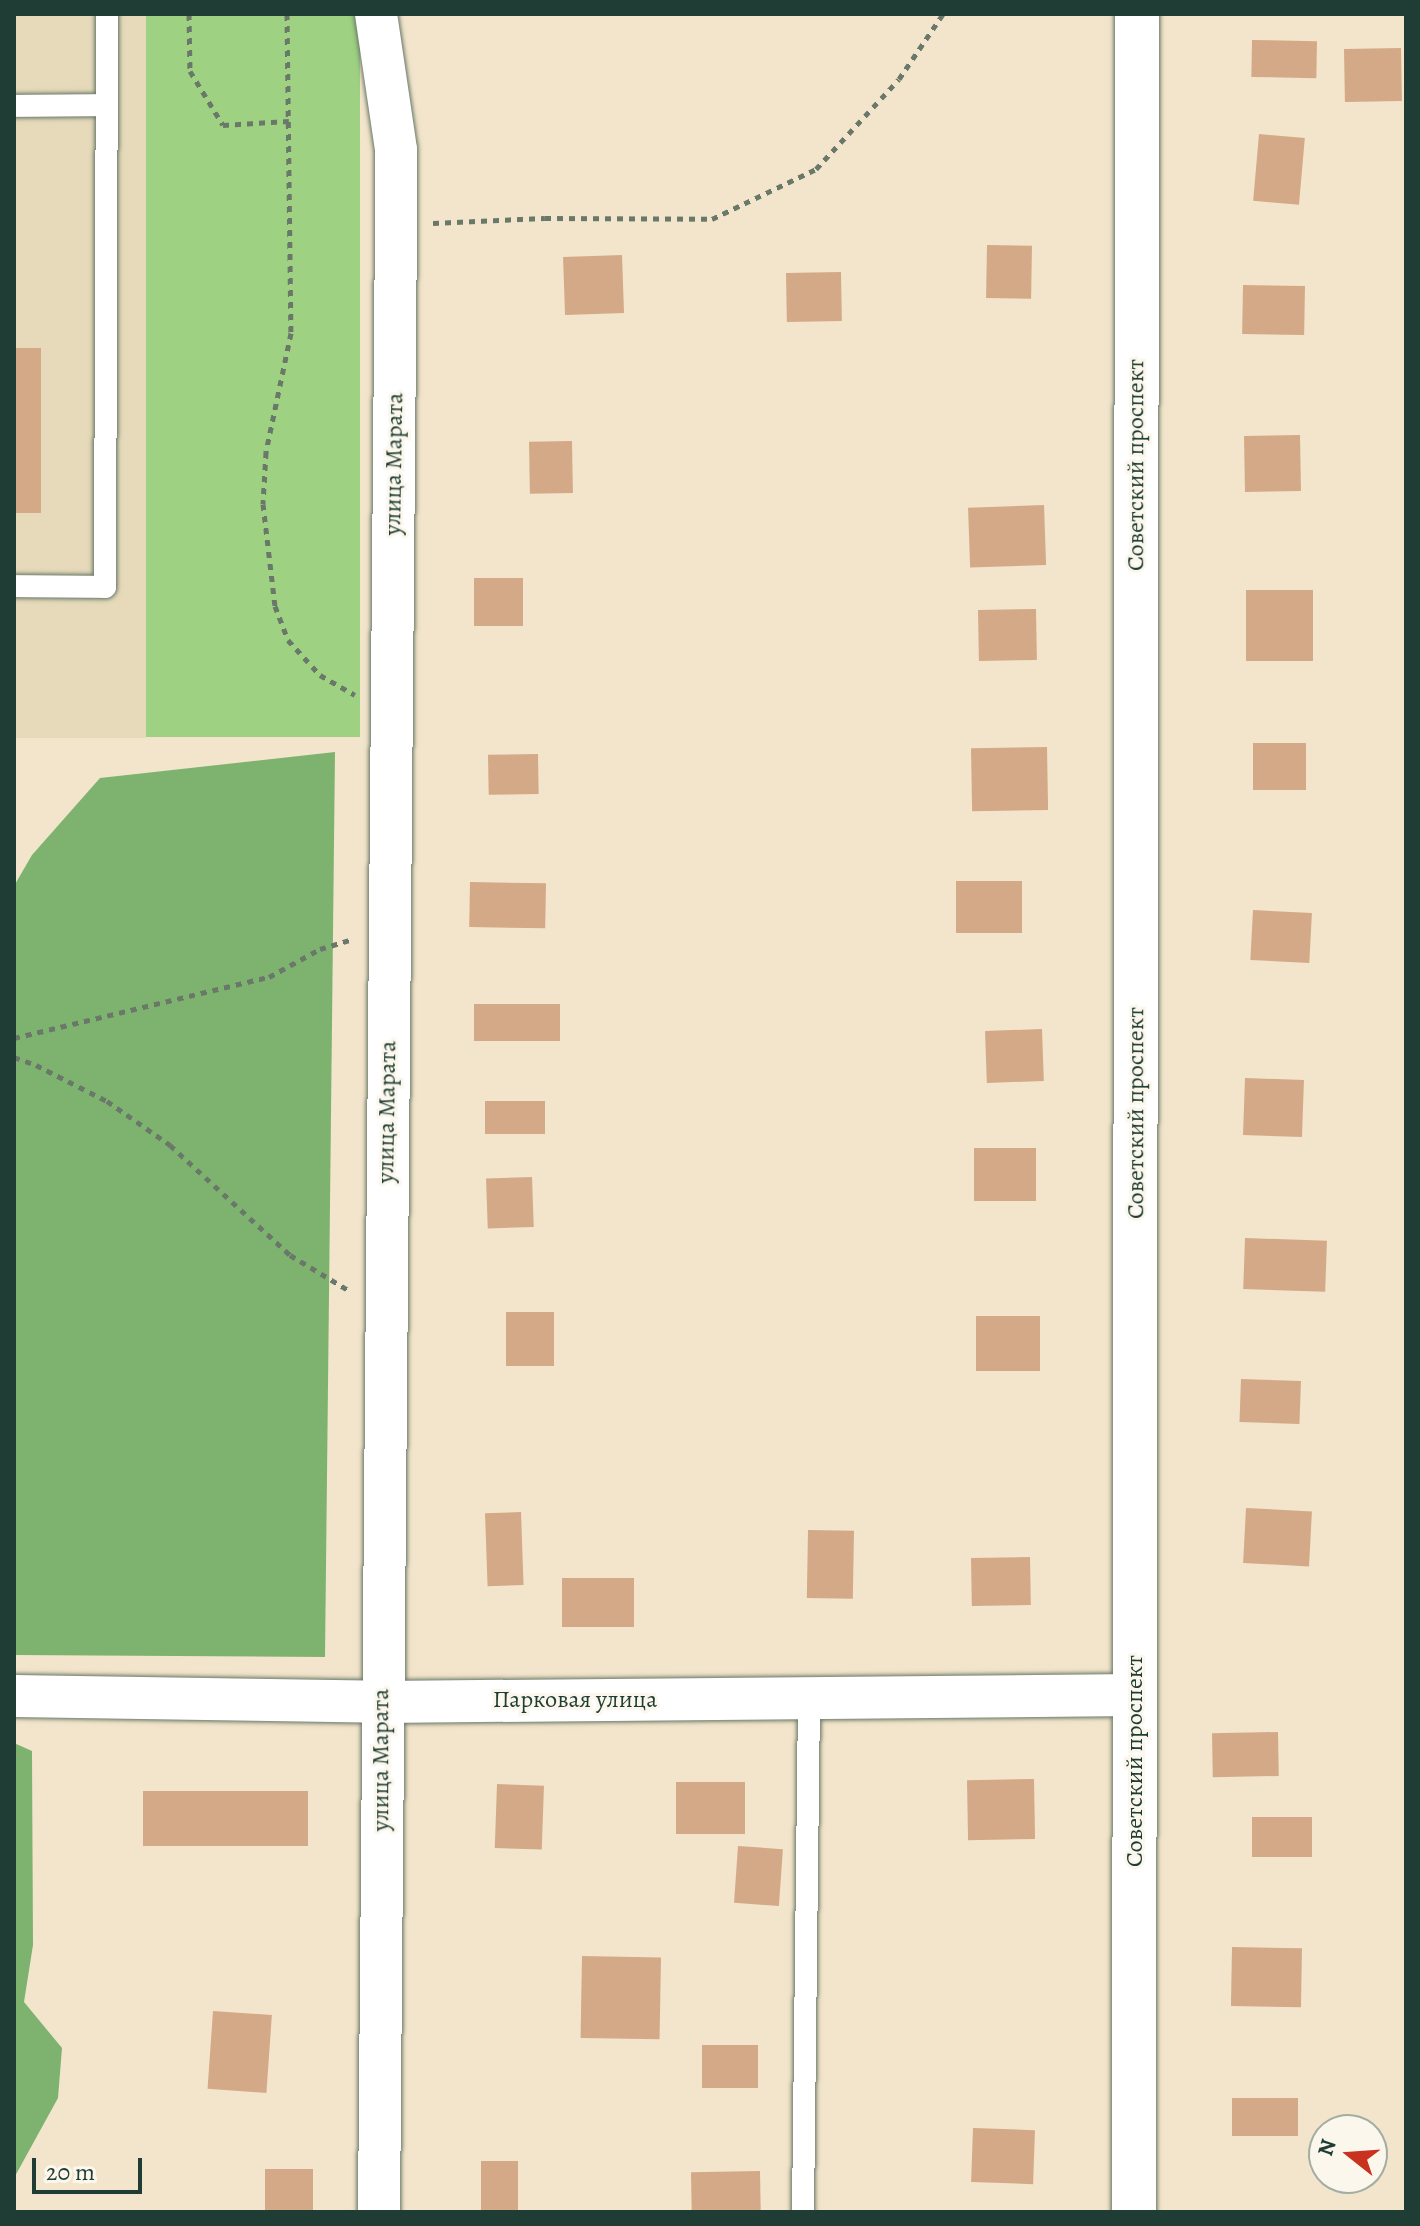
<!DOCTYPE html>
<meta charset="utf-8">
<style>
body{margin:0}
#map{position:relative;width:1420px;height:2226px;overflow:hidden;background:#f3e5cb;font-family:Alegreya,serif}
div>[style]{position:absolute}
.built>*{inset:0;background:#e6daba;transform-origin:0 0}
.green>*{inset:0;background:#9ed181;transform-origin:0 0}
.forest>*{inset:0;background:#7eb36f}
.building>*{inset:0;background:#d4a988;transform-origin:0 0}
.path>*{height:5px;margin-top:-2.5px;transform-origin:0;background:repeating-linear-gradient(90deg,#697869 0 6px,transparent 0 12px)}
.roads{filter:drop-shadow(0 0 2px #697869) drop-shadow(0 0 2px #697869)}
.service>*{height:22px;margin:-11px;padding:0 11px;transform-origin:11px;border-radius:11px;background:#fff}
.minor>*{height:42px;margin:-21px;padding:0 21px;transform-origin:21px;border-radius:21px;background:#fff}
.tertiary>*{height:44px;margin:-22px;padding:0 22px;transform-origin:22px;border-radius:22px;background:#fff}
span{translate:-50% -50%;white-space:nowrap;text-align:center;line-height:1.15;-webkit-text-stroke:6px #fbf7ec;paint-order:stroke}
.street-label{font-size:24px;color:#1f3d34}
.frame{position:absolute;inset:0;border:16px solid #1f3d34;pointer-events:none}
.north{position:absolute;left:1308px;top:2114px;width:80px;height:80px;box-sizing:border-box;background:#fbf7ec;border:2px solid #a3ada2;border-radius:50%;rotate:287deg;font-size:22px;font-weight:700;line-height:32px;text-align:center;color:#1f3d34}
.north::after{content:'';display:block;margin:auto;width:28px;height:36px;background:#c8321e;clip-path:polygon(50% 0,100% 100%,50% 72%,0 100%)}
.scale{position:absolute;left:32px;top:2158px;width:110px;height:36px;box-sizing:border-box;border:4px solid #1f3d34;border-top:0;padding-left:10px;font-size:24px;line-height:28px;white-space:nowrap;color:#1f3d34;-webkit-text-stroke:6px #fbf7ec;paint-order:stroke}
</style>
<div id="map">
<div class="built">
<div style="left:14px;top:14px;width:132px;height:724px"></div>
</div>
<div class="green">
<div style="left:146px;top:14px;width:214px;height:723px"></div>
</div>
<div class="forest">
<div style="clip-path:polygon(335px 752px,325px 1657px,14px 1655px,14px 886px,32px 855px,100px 778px)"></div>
<div style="clip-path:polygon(14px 1743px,32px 1751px,33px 1945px,24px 2002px,62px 2048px,58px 2098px,14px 2178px)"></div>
</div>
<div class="building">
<div style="left:1252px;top:40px;width:65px;height:37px;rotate:1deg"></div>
<div style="left:1401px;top:48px;width:53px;height:57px;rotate:89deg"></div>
<div style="left:1259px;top:134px;width:46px;height:67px;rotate:5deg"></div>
<div style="left:987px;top:245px;width:45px;height:53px;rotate:1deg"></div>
<div style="left:622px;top:255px;width:58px;height:59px;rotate:88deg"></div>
<div style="left:841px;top:272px;width:49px;height:55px;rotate:89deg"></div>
<div style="left:1243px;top:285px;width:62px;height:49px;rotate:1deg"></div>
<div style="left:14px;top:348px;width:27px;height:165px"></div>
<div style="left:1300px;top:435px;width:56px;height:56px;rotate:89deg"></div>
<div style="left:572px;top:441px;width:52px;height:43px;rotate:89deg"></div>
<div style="left:1044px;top:505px;width:60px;height:76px;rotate:88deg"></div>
<div style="left:474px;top:578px;width:49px;height:48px"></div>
<div style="left:1246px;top:590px;width:67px;height:71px"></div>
<div style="left:1036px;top:609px;width:51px;height:58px;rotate:89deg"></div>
<div style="left:1253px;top:743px;width:53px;height:47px"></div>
<div style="left:1047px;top:747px;width:63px;height:76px;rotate:89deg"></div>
<div style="left:538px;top:754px;width:40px;height:50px;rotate:89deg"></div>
<div style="left:956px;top:881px;width:66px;height:52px"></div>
<div style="left:470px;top:882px;width:76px;height:45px;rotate:1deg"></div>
<div style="left:1253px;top:910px;width:59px;height:50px;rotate:3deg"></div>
<div style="left:560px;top:1004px;width:37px;height:86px;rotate:90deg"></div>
<div style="left:1042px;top:1029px;width:52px;height:57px;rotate:88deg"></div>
<div style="left:1245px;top:1078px;width:59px;height:57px;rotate:2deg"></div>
<div style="left:485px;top:1101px;width:60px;height:33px"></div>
<div style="left:974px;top:1148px;width:62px;height:53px"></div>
<div style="left:532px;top:1177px;width:50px;height:46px;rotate:88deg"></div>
<div style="left:1245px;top:1238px;width:82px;height:51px;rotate:2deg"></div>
<div style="left:506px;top:1312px;width:48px;height:54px"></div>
<div style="left:1040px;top:1316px;width:55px;height:64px;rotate:90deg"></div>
<div style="left:1241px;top:1379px;width:60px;height:43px;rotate:2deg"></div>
<div style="left:1246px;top:1508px;width:66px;height:55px;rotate:3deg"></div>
<div style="left:521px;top:1512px;width:73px;height:36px;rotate:88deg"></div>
<div style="left:808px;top:1530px;width:46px;height:68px;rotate:1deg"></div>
<div style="left:1030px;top:1557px;width:48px;height:59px;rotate:89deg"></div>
<div style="left:562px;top:1578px;width:72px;height:49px"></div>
<div style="left:1278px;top:1732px;width:44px;height:66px;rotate:89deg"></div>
<div style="left:1034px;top:1779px;width:60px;height:67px;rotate:89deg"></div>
<div style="left:676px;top:1782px;width:69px;height:52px"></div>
<div style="left:497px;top:1784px;width:47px;height:64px;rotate:2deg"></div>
<div style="left:308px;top:1791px;width:55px;height:165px;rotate:90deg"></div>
<div style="left:1252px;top:1817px;width:60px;height:40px"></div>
<div style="left:738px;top:1846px;width:45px;height:57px;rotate:4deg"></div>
<div style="left:1232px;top:1947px;width:70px;height:59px;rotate:1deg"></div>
<div style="left:582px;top:1956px;width:79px;height:82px;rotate:1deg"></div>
<div style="left:213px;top:2011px;width:59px;height:78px;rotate:4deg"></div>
<div style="left:702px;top:2045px;width:56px;height:43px"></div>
<div style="left:1298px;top:2098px;width:38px;height:66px;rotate:90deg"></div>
<div style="left:973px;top:2128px;width:62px;height:54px;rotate:2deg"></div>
<div style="left:481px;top:2161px;width:37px;height:51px"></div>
<div style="left:265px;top:2169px;width:48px;height:43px"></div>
<div style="left:760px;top:2171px;width:41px;height:69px;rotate:89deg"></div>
</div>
<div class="path">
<div style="left:189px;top:14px;width:57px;rotate:89deg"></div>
<div style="left:190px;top:71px;width:63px;rotate:58.6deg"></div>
<div style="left:223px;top:125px;width:66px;rotate:-3.5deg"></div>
<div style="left:287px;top:14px;width:319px;rotate:89.3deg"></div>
<div style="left:291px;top:333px;width:122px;rotate:101.9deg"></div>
<div style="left:266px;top:452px;width:52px;rotate:93.3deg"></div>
<div style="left:263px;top:504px;width:103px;rotate:83.3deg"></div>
<div style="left:275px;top:606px;width:36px;rotate:69deg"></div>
<div style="left:288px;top:640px;width:47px;rotate:47.6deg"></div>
<div style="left:320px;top:675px;width:40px;rotate:29.7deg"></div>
<div style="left:433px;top:223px;width:112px;rotate:-2.6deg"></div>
<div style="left:545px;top:218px;width:167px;rotate:0.3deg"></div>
<div style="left:712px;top:219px;width:115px;rotate:-25.7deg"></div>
<div style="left:816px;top:169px;width:122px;rotate:-47.3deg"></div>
<div style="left:899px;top:79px;width:78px;rotate:-55.9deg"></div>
<div style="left:14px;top:1038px;width:262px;rotate:-13.5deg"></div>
<div style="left:269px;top:977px;width:58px;rotate:-28.8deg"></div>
<div style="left:320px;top:949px;width:34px;rotate:-17deg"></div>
<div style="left:14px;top:1057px;width:23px;rotate:20deg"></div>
<div style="left:36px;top:1065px;width:80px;rotate:26.9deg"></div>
<div style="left:107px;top:1101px;width:77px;rotate:34.9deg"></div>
<div style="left:170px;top:1145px;width:163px;rotate:42.5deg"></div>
<div style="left:290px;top:1255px;width:70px;rotate:31deg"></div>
</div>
<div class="roads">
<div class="service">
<div style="left:14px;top:106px;width:93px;rotate:-0.6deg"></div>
<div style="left:14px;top:586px;width:91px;rotate:0.6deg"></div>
<div style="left:105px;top:587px;width:573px;rotate:-89.8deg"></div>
<div style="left:803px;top:2212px;width:514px;rotate:-89.33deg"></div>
</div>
<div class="minor">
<div style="left:376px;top:14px;width:137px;rotate:81.6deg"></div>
<div style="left:396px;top:150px;width:74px;rotate:90deg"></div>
<div style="left:396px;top:224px;width:1988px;rotate:90.49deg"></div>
<div style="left:14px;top:1696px;width:367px;rotate:0.9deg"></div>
<div style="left:381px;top:1702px;width:755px;rotate:-0.53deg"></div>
</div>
<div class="tertiary">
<div style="left:1134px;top:2212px;width:2198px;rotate:-89.92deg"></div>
</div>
</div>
<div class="street-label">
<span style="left:394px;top:464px;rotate:-89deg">улица Марата</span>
<span style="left:1136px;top:465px;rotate:-90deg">Советский проспект</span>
<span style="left:387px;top:1112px;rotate:-89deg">улица Марата</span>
<span style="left:1136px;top:1113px;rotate:-90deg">Советский проспект</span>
<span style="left:575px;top:1700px">Парковая улица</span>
<span style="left:381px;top:1760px;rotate:-90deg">улица Марата</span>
<span style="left:1135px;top:1761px;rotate:-90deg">Советский проспект</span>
</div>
<div class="frame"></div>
<div class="north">N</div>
<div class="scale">20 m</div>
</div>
